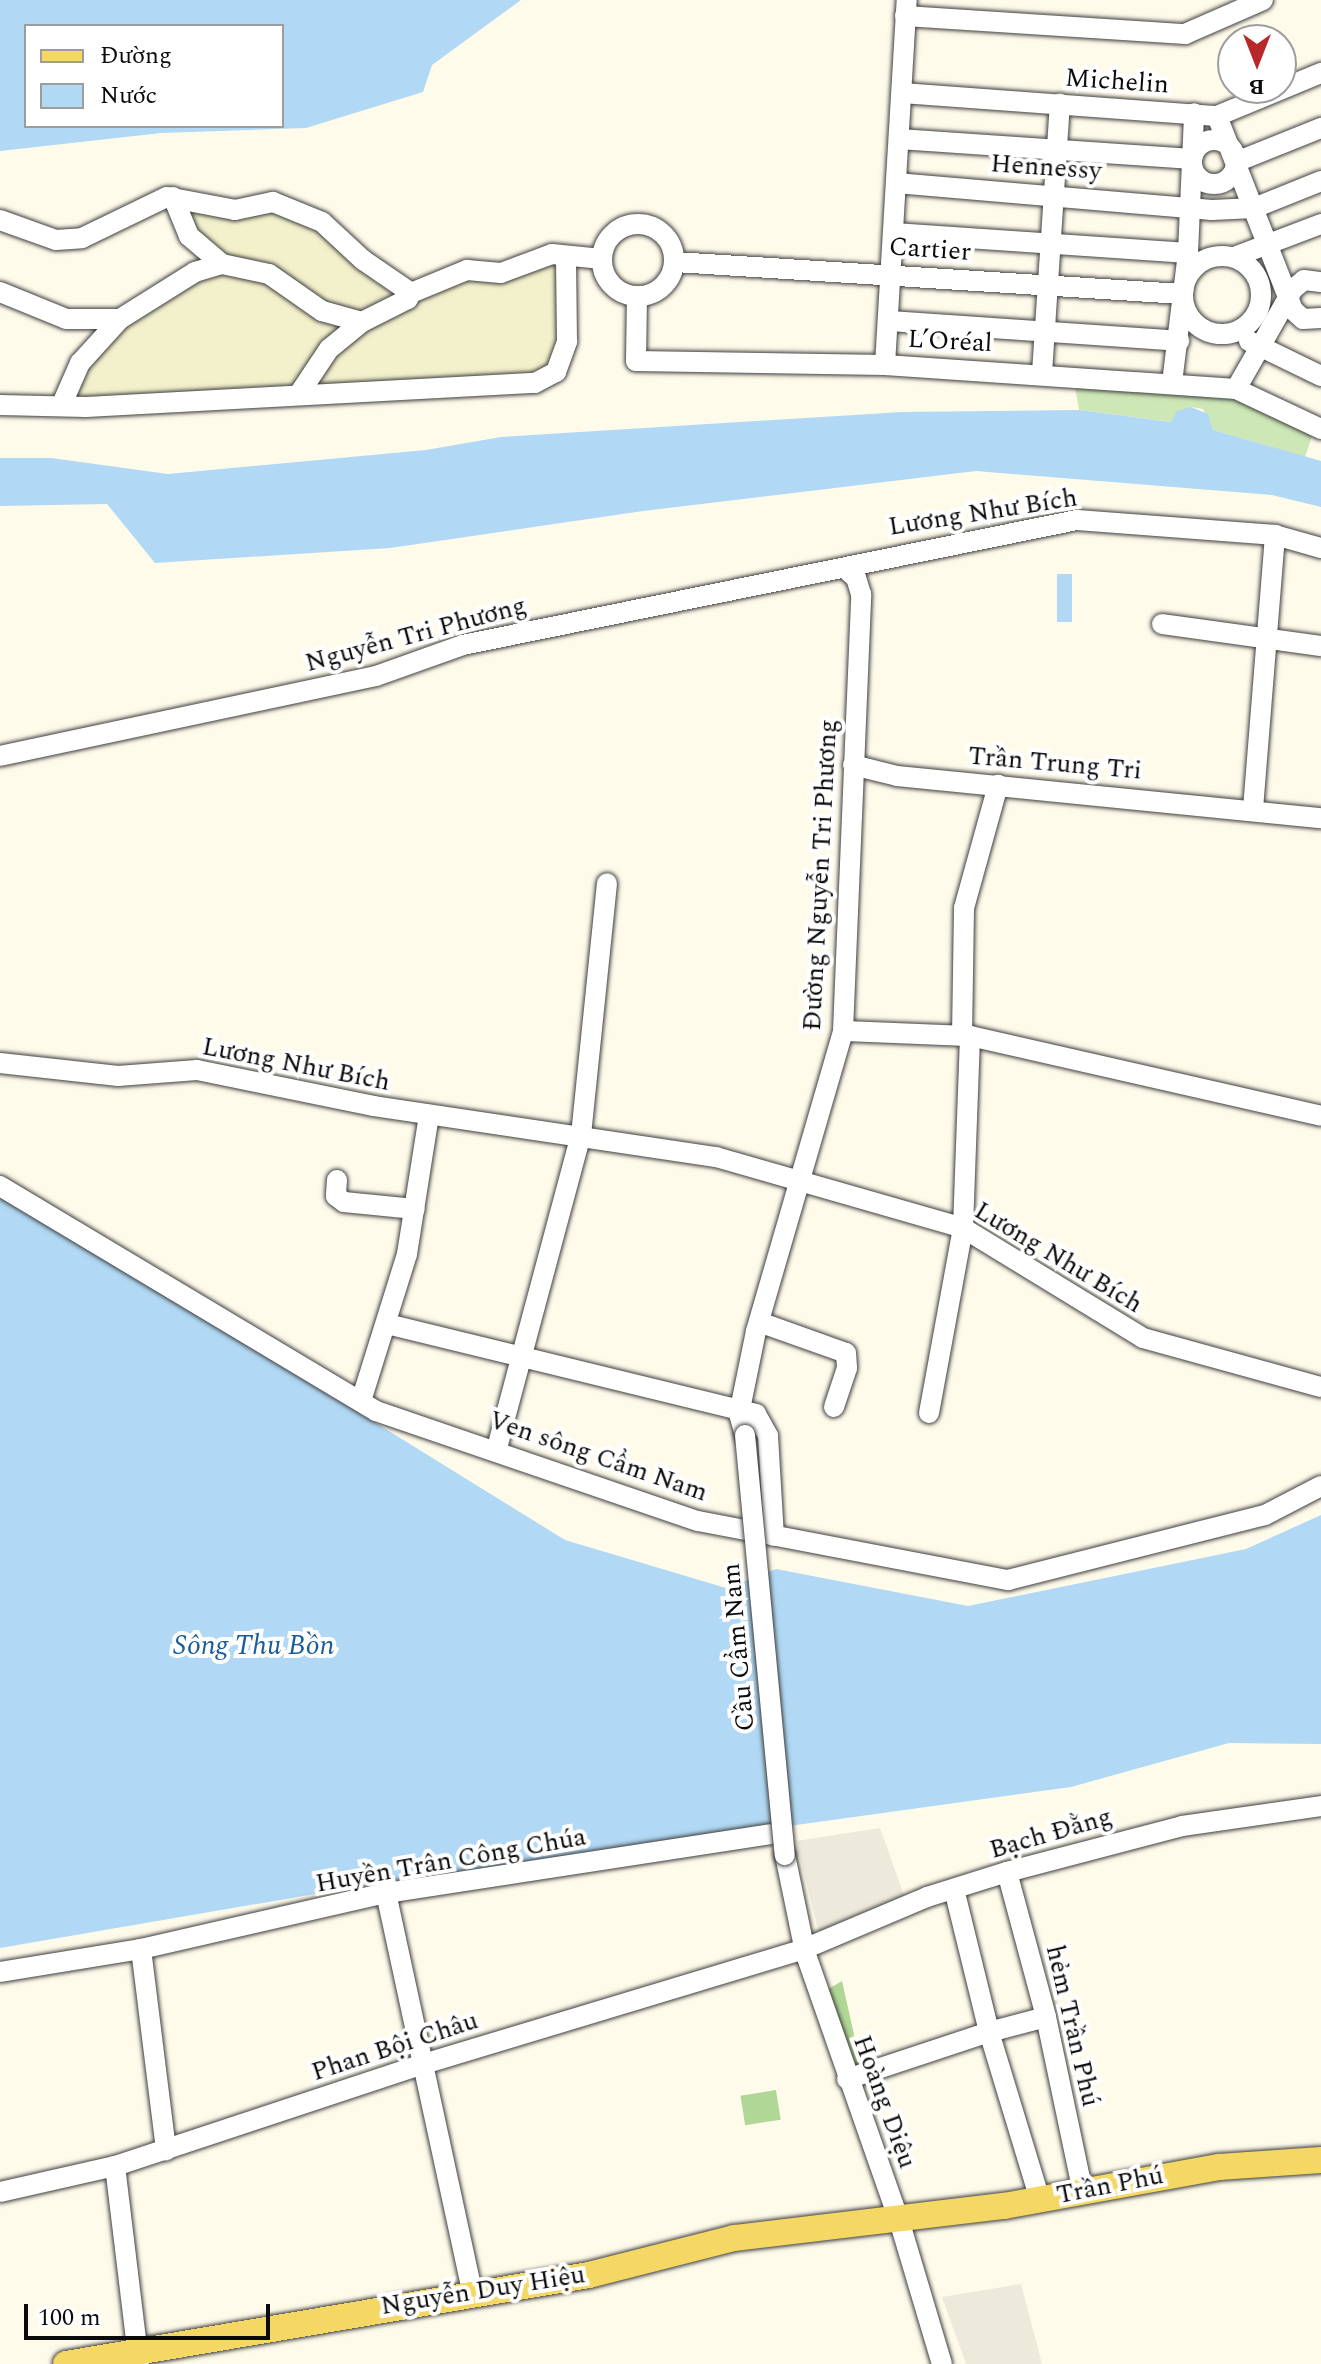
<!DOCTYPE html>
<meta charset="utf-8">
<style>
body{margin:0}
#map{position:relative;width:1321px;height:2364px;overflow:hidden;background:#fefbeb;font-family:Spectral,serif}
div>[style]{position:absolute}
.farmland>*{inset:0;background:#f3f1cc}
.green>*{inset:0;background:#cde7b6}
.forest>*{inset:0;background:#b1d796;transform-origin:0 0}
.plaza>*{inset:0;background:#ede9db}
.water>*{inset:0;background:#b1d8f4;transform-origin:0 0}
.roads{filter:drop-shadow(0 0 2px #3e3e3e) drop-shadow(0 0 2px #3e3e3e)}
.minor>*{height:20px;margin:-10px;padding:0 10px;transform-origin:10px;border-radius:10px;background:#fff}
.minor>.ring{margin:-10px;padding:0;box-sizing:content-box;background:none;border:20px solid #fff;border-radius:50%}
.major>*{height:26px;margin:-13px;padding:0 13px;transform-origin:13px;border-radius:13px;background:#f5d764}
.bridges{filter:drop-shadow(0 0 2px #3e3e3e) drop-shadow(0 0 2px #3e3e3e)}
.minor-bridge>*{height:20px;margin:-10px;padding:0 10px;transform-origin:10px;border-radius:10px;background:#fff}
span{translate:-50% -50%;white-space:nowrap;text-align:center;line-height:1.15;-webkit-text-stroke:8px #fff;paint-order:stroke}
.street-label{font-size:26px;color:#0b0b0b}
.water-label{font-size:28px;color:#195c99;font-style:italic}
.legend{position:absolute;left:24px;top:24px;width:260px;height:104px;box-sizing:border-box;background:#fff;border:2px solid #9d9d9d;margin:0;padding:10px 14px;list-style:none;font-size:24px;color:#0b0b0b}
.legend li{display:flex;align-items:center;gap:16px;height:40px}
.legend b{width:40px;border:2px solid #9d9d9d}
.north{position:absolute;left:1217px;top:24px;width:80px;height:80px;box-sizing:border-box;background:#fff;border:2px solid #9d9d9d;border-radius:50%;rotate:180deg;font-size:22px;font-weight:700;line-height:32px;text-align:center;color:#0b0b0b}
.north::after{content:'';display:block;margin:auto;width:28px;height:36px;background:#b72829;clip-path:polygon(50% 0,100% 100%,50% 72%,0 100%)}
.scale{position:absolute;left:24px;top:2304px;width:246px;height:36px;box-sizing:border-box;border:4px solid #0b0b0b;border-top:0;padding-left:10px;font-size:24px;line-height:28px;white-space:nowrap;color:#0b0b0b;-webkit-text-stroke:6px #fff;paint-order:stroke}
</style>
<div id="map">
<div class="farmland">
<div style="clip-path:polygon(174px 208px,301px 210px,411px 293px,566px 257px,556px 372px,86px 407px,64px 392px,96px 340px,222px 264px)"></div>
</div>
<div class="green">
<div style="clip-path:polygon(1075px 386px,1239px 397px,1313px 433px,1305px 457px,1213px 430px,1203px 409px,1191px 407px,1172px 422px,1079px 410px)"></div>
</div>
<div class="forest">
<div style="clip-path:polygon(842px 1981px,864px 2079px,855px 2081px,825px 1991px)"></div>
<div style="left:776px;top:2090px;width:30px;height:36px;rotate:81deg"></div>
</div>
<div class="plaza">
<div style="clip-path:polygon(880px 1828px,905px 1898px,819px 1933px,796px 1841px)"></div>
<div style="clip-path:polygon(1021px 2284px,1042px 2364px,966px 2364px,942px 2297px)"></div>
</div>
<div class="water">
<div style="clip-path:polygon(evenodd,0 0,521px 0,432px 65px,423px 92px,306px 128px,161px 133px,0 151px,0 0,282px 26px,282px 126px,26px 126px,26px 26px,282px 26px)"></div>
<div style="clip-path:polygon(1191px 407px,1208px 414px,1213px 430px,1321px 461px,1321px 507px,1272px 495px,976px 471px,643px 511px,390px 548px,155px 563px,107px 504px,0 506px,0 458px,51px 458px,168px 474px,426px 450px,501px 437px,902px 412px,1079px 410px,1171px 422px,1177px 411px)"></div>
<div style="left:1057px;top:574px;width:15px;height:48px"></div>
<div style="clip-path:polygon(0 1197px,82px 1241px,565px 1540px,726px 1588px,776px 1569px,968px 1606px,1246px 1549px,1321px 1515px,1321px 1744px,1229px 1743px,1071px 1787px,385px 1882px,0 1948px)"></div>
</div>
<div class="roads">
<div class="minor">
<div style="left:905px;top:16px;width:281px;rotate:3.7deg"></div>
<div style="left:1185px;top:34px;width:85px;rotate:-23.6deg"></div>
<div style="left:902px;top:93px;width:316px;rotate:4.2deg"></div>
<div style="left:1217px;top:116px;width:113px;rotate:-22.5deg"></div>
<div style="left:1217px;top:116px;width:208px;rotate:68.6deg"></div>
<div style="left:1293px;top:310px;width:13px;rotate:42deg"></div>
<div style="left:1303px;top:319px;width:18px;rotate:-3deg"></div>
<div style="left:899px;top:139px;width:294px;rotate:3.9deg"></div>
<div class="ring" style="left:1192px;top:140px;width:24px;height:24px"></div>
<div style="left:1236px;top:162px;width:92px;rotate:-21.8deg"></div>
<div style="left:896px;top:183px;width:317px;rotate:4.9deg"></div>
<div style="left:1212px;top:210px;width:42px;rotate:-2.7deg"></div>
<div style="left:1254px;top:208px;width:72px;rotate:-21.9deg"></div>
<div style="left:173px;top:197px;width:42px;rotate:67.7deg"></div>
<div style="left:189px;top:236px;width:43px;rotate:40.3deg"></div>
<div style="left:0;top:220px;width:59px;rotate:19.7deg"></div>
<div style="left:56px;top:240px;width:26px;rotate:-4deg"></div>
<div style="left:82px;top:238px;width:94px;rotate:-25.8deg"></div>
<div style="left:167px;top:197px;width:69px;rotate:10.8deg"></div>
<div style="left:235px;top:210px;width:39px;rotate:-12deg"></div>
<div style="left:273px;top:202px;width:53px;rotate:22.2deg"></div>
<div style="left:322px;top:222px;width:56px;rotate:42.8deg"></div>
<div style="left:363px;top:260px;width:58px;rotate:34.5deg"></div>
<div style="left:411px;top:293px;width:61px;rotate:-22.3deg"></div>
<div style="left:467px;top:270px;width:34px;rotate:5deg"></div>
<div style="left:501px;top:273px;width:54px;rotate:-20.4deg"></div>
<div style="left:552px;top:254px;width:50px;rotate:5.7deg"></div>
<div class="ring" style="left:602px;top:224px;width:52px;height:52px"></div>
<div style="left:894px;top:233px;width:295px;rotate:3.9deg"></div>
<div class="ring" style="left:1183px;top:256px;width:58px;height:58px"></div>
<div style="left:1234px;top:257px;width:93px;rotate:-20.8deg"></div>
<div style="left:675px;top:262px;width:508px;rotate:3.61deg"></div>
<div style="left:0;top:292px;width:71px;rotate:22.2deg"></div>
<div style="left:66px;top:319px;width:54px"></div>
<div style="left:637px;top:297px;width:64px;rotate:90.9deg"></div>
<div style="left:636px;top:361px;width:249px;rotate:0.9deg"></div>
<div style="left:885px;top:365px;width:352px;rotate:3.9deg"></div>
<div style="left:1236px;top:389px;width:94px;rotate:25.2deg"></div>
<div style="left:889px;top:321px;width:291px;rotate:3.9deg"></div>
<div style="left:1249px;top:341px;width:80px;rotate:25.9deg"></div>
<div style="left:885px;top:365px;width:366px;rotate:-86.6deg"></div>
<div style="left:1042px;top:373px;width:270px;rotate:-86.2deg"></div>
<div style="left:1172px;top:383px;width:131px;rotate:-83deg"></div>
<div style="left:1188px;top:253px;width:140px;rotate:-87.5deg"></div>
<div style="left:1236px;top:389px;width:115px;rotate:-60.3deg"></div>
<div style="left:1293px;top:289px;width:14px;rotate:-39deg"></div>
<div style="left:1304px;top:280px;width:17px;rotate:7deg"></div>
<div style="left:299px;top:394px;width:54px;rotate:-56.3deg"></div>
<div style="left:329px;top:349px;width:43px;rotate:-39.3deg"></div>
<div style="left:362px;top:322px;width:51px;rotate:-26.6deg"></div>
<div style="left:408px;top:299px;width:7px;rotate:-63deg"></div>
<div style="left:62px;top:404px;width:45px;rotate:-66.3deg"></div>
<div style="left:80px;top:363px;width:59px;rotate:-47.7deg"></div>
<div style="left:120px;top:319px;width:89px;rotate:-32.1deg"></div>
<div style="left:195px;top:272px;width:28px;rotate:-17deg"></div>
<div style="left:222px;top:264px;width:48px;rotate:12deg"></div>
<div style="left:269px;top:274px;width:65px;rotate:34.9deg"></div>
<div style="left:322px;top:311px;width:41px;rotate:15.4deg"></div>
<div style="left:0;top:405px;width:86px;rotate:1.3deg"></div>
<div style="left:86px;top:407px;width:450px;rotate:-3.1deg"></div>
<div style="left:535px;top:383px;width:24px;rotate:-28deg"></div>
<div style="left:556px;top:372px;width:33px;rotate:-70deg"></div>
<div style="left:567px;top:341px;width:84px;rotate:-90.7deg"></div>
<div style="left:1162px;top:624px;width:161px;rotate:7.9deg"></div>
<div style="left:0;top:756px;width:384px;rotate:-12deg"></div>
<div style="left:376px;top:676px;width:92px;rotate:-19.6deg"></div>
<div style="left:463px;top:645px;width:627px;rotate:-11.51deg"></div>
<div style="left:1077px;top:520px;width:199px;rotate:4.3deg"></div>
<div style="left:1275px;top:535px;width:48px;rotate:15.8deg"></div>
<div style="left:853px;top:765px;width:45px;rotate:14deg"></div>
<div style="left:897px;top:776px;width:426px;rotate:5.7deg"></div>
<div style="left:1253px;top:809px;width:275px;rotate:-85.4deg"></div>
<div style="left:843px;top:1031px;width:127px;rotate:2.3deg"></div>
<div style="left:970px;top:1036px;width:360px;rotate:12.8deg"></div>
<div style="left:962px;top:1036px;width:128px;rotate:-89.1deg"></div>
<div style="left:964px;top:908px;width:128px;rotate:-74.5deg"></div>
<div style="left:0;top:1063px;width:119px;rotate:6.3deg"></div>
<div style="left:118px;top:1076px;width:79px;rotate:-4.3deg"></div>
<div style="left:197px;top:1070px;width:181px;rotate:11.5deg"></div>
<div style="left:374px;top:1106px;width:346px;rotate:8.5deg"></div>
<div style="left:716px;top:1157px;width:257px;rotate:16deg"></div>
<div style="left:963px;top:1228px;width:211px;rotate:31.4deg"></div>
<div style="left:1143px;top:1338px;width:185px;rotate:15.4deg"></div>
<div style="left:337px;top:1180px;width:16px;rotate:94deg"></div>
<div style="left:336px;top:1196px;width:10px;rotate:37deg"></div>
<div style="left:344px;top:1202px;width:71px;rotate:5.6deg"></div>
<div style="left:0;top:1186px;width:438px;rotate:30.9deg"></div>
<div style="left:376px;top:1411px;width:340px;rotate:18.9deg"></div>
<div style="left:698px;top:1521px;width:316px;rotate:10.8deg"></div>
<div style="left:1008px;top:1580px;width:265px;rotate:-14.2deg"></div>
<div style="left:1265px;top:1515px;width:63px;rotate:-27.4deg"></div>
<div style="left:759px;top:1322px;width:92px;rotate:19.6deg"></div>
<div style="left:846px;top:1353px;width:15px;rotate:86deg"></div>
<div style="left:847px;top:1368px;width:41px;rotate:108.4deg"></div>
<div style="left:387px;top:1324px;width:380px;rotate:13.7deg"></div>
<div style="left:756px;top:1414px;width:25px;rotate:61deg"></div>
<div style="left:768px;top:1436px;width:100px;rotate:86.6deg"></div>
<div style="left:361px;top:1401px;width:154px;rotate:-72.6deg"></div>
<div style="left:407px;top:1254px;width:141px;rotate:-81deg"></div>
<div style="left:929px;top:1413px;width:188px;rotate:-79.6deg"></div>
<div style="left:963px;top:1228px;width:192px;rotate:-87.9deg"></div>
<div style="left:745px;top:1435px;width:22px;rotate:-106deg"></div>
<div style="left:739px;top:1414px;width:85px;rotate:-78.4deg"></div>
<div style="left:756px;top:1331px;width:312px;rotate:-73.8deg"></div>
<div style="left:843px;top:1031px;width:437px;rotate:-87.6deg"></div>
<div style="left:861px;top:594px;width:17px;rotate:-107deg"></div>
<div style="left:856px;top:578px;width:12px;rotate:-138deg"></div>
<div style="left:497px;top:1448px;width:324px;rotate:-75deg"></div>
<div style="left:581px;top:1135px;width:253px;rotate:-84.1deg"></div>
<div style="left:785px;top:1855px;width:99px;rotate:78.3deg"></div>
<div style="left:805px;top:1952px;width:284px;rotate:70.7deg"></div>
<div style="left:899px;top:2220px;width:150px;rotate:73.4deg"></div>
<div style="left:1007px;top:1872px;width:150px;rotate:74.9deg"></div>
<div style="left:1046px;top:2017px;width:180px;rotate:78.1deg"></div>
<div style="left:954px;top:1889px;width:147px;rotate:76.2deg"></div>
<div style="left:989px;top:2032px;width:59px;rotate:-14.7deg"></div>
<div style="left:386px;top:1893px;width:408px;rotate:77.8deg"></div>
<div style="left:141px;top:1949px;width:203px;rotate:82.9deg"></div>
<div style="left:0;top:1972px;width:143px;rotate:-9.3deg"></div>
<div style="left:141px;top:1949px;width:251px;rotate:-12.9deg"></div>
<div style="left:386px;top:1893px;width:389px;rotate:-8.7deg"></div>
<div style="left:847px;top:2079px;width:150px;rotate:-18.3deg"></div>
<div style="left:989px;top:2032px;width:176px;rotate:73.1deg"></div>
<div style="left:115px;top:2166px;width:199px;rotate:83.1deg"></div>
<div style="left:0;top:2192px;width:118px;rotate:-12.7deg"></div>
<div style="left:115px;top:2166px;width:329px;rotate:-18.3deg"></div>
<div style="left:427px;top:2063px;width:394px;rotate:-16.8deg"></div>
<div style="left:804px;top:1949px;width:134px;rotate:-22.9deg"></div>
<div style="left:927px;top:1897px;width:84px;rotate:-17.4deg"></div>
<div style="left:1007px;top:1872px;width:181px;rotate:-14.7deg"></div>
<div style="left:1182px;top:1826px;width:140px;rotate:-8.2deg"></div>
</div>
<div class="major">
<div style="left:66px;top:2364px;width:531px;rotate:-9.66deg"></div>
<div style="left:589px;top:2275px;width:150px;rotate:-14.3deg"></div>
<div style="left:734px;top:2238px;width:272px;rotate:-6.8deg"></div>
<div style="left:1004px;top:2206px;width:219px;rotate:-10.3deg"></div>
<div style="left:1219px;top:2167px;width:102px;rotate:-3.9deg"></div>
</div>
</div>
<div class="bridges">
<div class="minor-bridge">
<div style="left:745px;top:1435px;width:422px;rotate:84.6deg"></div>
</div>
</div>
<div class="street-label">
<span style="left:1117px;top:82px;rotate:4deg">Michelin</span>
<span style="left:1046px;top:168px;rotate:4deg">Hennessy</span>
<span style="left:930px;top:250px;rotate:4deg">Cartier</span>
<span style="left:950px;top:342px;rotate:3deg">L’Oréal</span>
<span style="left:983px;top:513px;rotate:-9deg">Lương Như Bích</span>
<span style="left:416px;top:635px;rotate:-15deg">Nguyễn Tri Phương</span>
<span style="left:1055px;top:764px;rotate:5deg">Trần Trung Tri</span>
<span style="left:821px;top:875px;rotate:-87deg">Đường Nguyễn Tri Phương</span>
<span style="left:296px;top:1065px;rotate:11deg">Lương Như Bích</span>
<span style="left:1058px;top:1258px;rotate:31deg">Lương Như Bích</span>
<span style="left:598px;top:1457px;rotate:19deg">Ven sông Cẩm Nam</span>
<span style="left:739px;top:1647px;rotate:-95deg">Cầu Cẩm Nam</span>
<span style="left:1051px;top:1834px;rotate:-16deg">Bạch Đằng</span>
<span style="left:451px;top:1861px;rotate:-10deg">Huyền Trân Công Chúa</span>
<span style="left:1072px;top:2026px;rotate:77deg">hẻm Trần Phú</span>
<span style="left:395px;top:2047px;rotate:-18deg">Phan Bội Châu</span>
<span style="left:884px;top:2102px;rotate:70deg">Hoàng Diệu</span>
<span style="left:1110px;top:2186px;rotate:-11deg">Trần Phú</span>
<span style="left:483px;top:2291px;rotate:-9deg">Nguyễn Duy Hiệu</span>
</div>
<div class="water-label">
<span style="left:254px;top:1646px">Sông Thu Bồn</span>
</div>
<ul class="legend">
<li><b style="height:10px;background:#f5d764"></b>Đường</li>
<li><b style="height:22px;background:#b1d8f4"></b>Nước</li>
</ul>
<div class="north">B</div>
<div class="scale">100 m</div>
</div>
